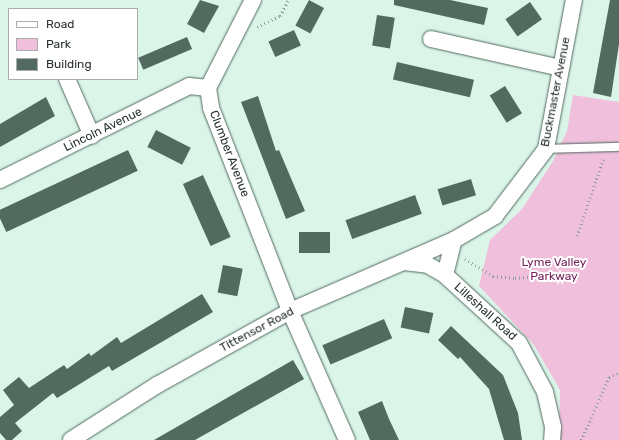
<!DOCTYPE html>
<style>
body{margin:0}
#map{position:relative;width:619px;height:440px;overflow:hidden;background:#dbf5e9;font-family:Rubik,sans-serif}
div>[style]{position:absolute}
.green>*{inset:0;background:#efbfdc}
.building>*{inset:0;background:#536a60;transform-origin:0 0}
.path>*{height:2.5px;margin-top:-1.25px;transform-origin:0;background:repeating-linear-gradient(90deg,#8da097 0 1px,transparent 0 4px)}
.roads{filter:drop-shadow(0 0 1px #536960) drop-shadow(0 0 1px #536960)}
.lane>*{height:8px;margin:-4px;padding:0 4px;transform-origin:4px;border-radius:4px;background:#fff}
.street>*{height:16px;margin:-8px;padding:0 8px;transform-origin:8px;border-radius:8px;background:#fff}
span{translate:-50% -50%;white-space:nowrap;text-align:center;line-height:1.15;-webkit-text-stroke:4px #fff;paint-order:stroke}
.street-label{font-size:12px;color:#28322d}
.park-label{font-size:12px;color:#76225d}
.legend{position:absolute;left:8px;top:8px;width:130px;height:72px;box-sizing:border-box;background:#fff;border:1px solid #a9adab;margin:0;padding:5px 7px;list-style:none;font-size:12px;color:#28322d}
.legend li{display:flex;align-items:center;gap:8px;height:20px}
.legend b{width:20px;border:1px solid #a9adab}
</style>
<div id="map">
<div class="green">
<div style="clip-path:polygon(573px 95px,619px 102px,619px 440px,559px 440px,560px 390px,534px 345px,479px 286px,490px 240px,522px 209px,553px 161px,567px 131px)"></div>
</div>
<div class="building">
<div style="clip-path:polygon(200px 0,219px 6px,204px 33px,187px 24px)"></div>
<div style="left:309px;top:0;width:17px;height:29px;rotate:28deg"></div>
<div style="clip-path:polygon(394px 0,450px 0,488px 8px,484px 25px,394px 5px)"></div>
<div style="clip-path:polygon(610px 0,619px 0,619px 44px,611px 97px,593px 93px)"></div>
<div style="left:530px;top:2px;width:21px;height:30px;rotate:55deg"></div>
<div style="left:377px;top:15px;width:18px;height:31px;rotate:9deg"></div>
<div style="left:294px;top:30px;width:17px;height:28px;rotate:66deg"></div>
<div style="left:187px;top:37px;width:13px;height:53px;rotate:67deg"></div>
<div style="left:397px;top:62px;width:79px;height:18px;rotate:13deg"></div>
<div style="left:505px;top:86px;width:32px;height:18px;rotate:58deg"></div>
<div style="clip-path:polygon(258px 96px,276px 151px,279px 150px,305px 211px,286px 219px,241px 102px)"></div>
<div style="clip-path:polygon(46px 97px,55px 116px,0 147px,0 124px)"></div>
<div style="left:156px;top:130px;width:39px;height:19px;rotate:27deg"></div>
<div style="left:128px;top:150px;width:23px;height:145px;rotate:65deg"></div>
<div style="left:203px;top:175px;width:68px;height:22px;rotate:66deg"></div>
<div style="left:471px;top:179px;width:17px;height:35px;rotate:73deg"></div>
<div style="left:415px;top:195px;width:20px;height:74px;rotate:70deg"></div>
<div style="left:299px;top:232px;width:31px;height:21px"></div>
<div style="left:223px;top:265px;width:20px;height:28px;rotate:11deg"></div>
<div style="clip-path:polygon(202px 294px,213px 312px,112px 371px,109px 366px,57px 398px,53px 393px,15px 423px,22px 431px,12px 440px,6px 440px,0 433px,0 417px,14px 405px,3px 390px,19px 377px,29px 388px,64px 365px,67px 369px,89px 353px,91px 356px,117px 337px,121px 343px)"></div>
<div style="left:405px;top:307px;width:29px;height:21px;rotate:12deg"></div>
<div style="left:384px;top:319px;width:21px;height:67px;rotate:67deg"></div>
<div style="clip-path:polygon(451px 326px,503px 375px,518px 413px,522px 440px,504px 440px,489px 389px,460px 357px,458px 359px,438px 340px)"></div>
<div style="clip-path:polygon(293px 360px,304px 379px,195px 440px,154px 440px)"></div>
<div style="clip-path:polygon(382px 401px,389px 419px,399px 440px,370px 440px,358px 412px)"></div>
</div>
<div class="path">
<div style="left:257px;top:27px;width:25px;rotate:-26deg"></div>
<div style="left:280px;top:16px;width:18px;rotate:-63deg"></div>
<div style="left:577px;top:236px;width:81px;rotate:-71.3deg"></div>
<div style="left:465px;top:259px;width:33px;rotate:31deg"></div>
<div style="left:493px;top:276px;width:22px;rotate:5deg"></div>
<div style="left:515px;top:278px;width:45px;rotate:-5.1deg"></div>
<div style="left:581px;top:440px;width:69px;rotate:-66deg"></div>
<div style="left:609px;top:377px;width:11px;rotate:-22deg"></div>
</div>
<div class="roads">
<div class="lane">
<div style="left:546px;top:149px;width:73px;rotate:-1.6deg"></div>
</div>
<div class="street">
<div style="left:253px;top:0;width:99px;rotate:117.1deg"></div>
<div style="left:208px;top:88px;width:20px;rotate:81deg"></div>
<div style="left:211px;top:108px;width:218px;rotate:68.7deg"></div>
<div style="left:290px;top:311px;width:141px;rotate:66.2deg"></div>
<div style="left:431px;top:39px;width:133px;rotate:12.6deg"></div>
<div style="left:67px;top:79px;width:62px;rotate:66.3deg"></div>
<div style="left:0;top:180px;width:211px;rotate:-26.4deg"></div>
<div style="left:189px;top:86px;width:19px;rotate:6deg"></div>
<div style="left:404px;top:262px;width:24px;rotate:7deg"></div>
<div style="left:428px;top:265px;width:20px;rotate:30deg"></div>
<div style="left:445px;top:275px;width:100px;rotate:42.6deg"></div>
<div style="left:519px;top:343px;width:55px;rotate:62deg"></div>
<div style="left:545px;top:392px;width:36px;rotate:77deg"></div>
<div style="left:553px;top:427px;width:13px;rotate:94deg"></div>
<div style="left:445px;top:275px;width:36px;rotate:-76deg"></div>
<div style="left:71px;top:440px;width:102px;rotate:-32.6deg"></div>
<div style="left:157px;top:385px;width:152px;rotate:-29.1deg"></div>
<div style="left:290px;top:311px;width:179px;rotate:-23.4deg"></div>
<div style="left:454px;top:240px;width:48px;rotate:-30.3deg"></div>
<div style="left:495px;top:216px;width:84px;rotate:-52.7deg"></div>
<div style="left:546px;top:149px;width:152px;rotate:-79.4deg"></div>
</div>
</div>
<div class="street-label">
<span style="left:556px;top:92px;rotate:-79deg">Buckmaster Avenue</span>
<span style="left:103px;top:130px;rotate:-26deg">Lincoln Avenue</span>
<span style="left:229px;top:154px;rotate:69deg">Clumber Avenue</span>
<span style="left:485px;top:312px;rotate:42deg">Lilleshall Road</span>
<span style="left:257px;top:330px;rotate:-28deg">Tittensor Road</span>
</div>
<div class="park-label">
<span style="left:554px;top:270px">Lyme Valley<br>Parkway</span>
</div>
<ul class="legend">
<li><b style="height:5px;background:#fff"></b>Road</li>
<li><b style="height:11px;background:#efbfdc"></b>Park</li>
<li><b style="height:11px;background:#536a60"></b>Building</li>
</ul>
</div>
